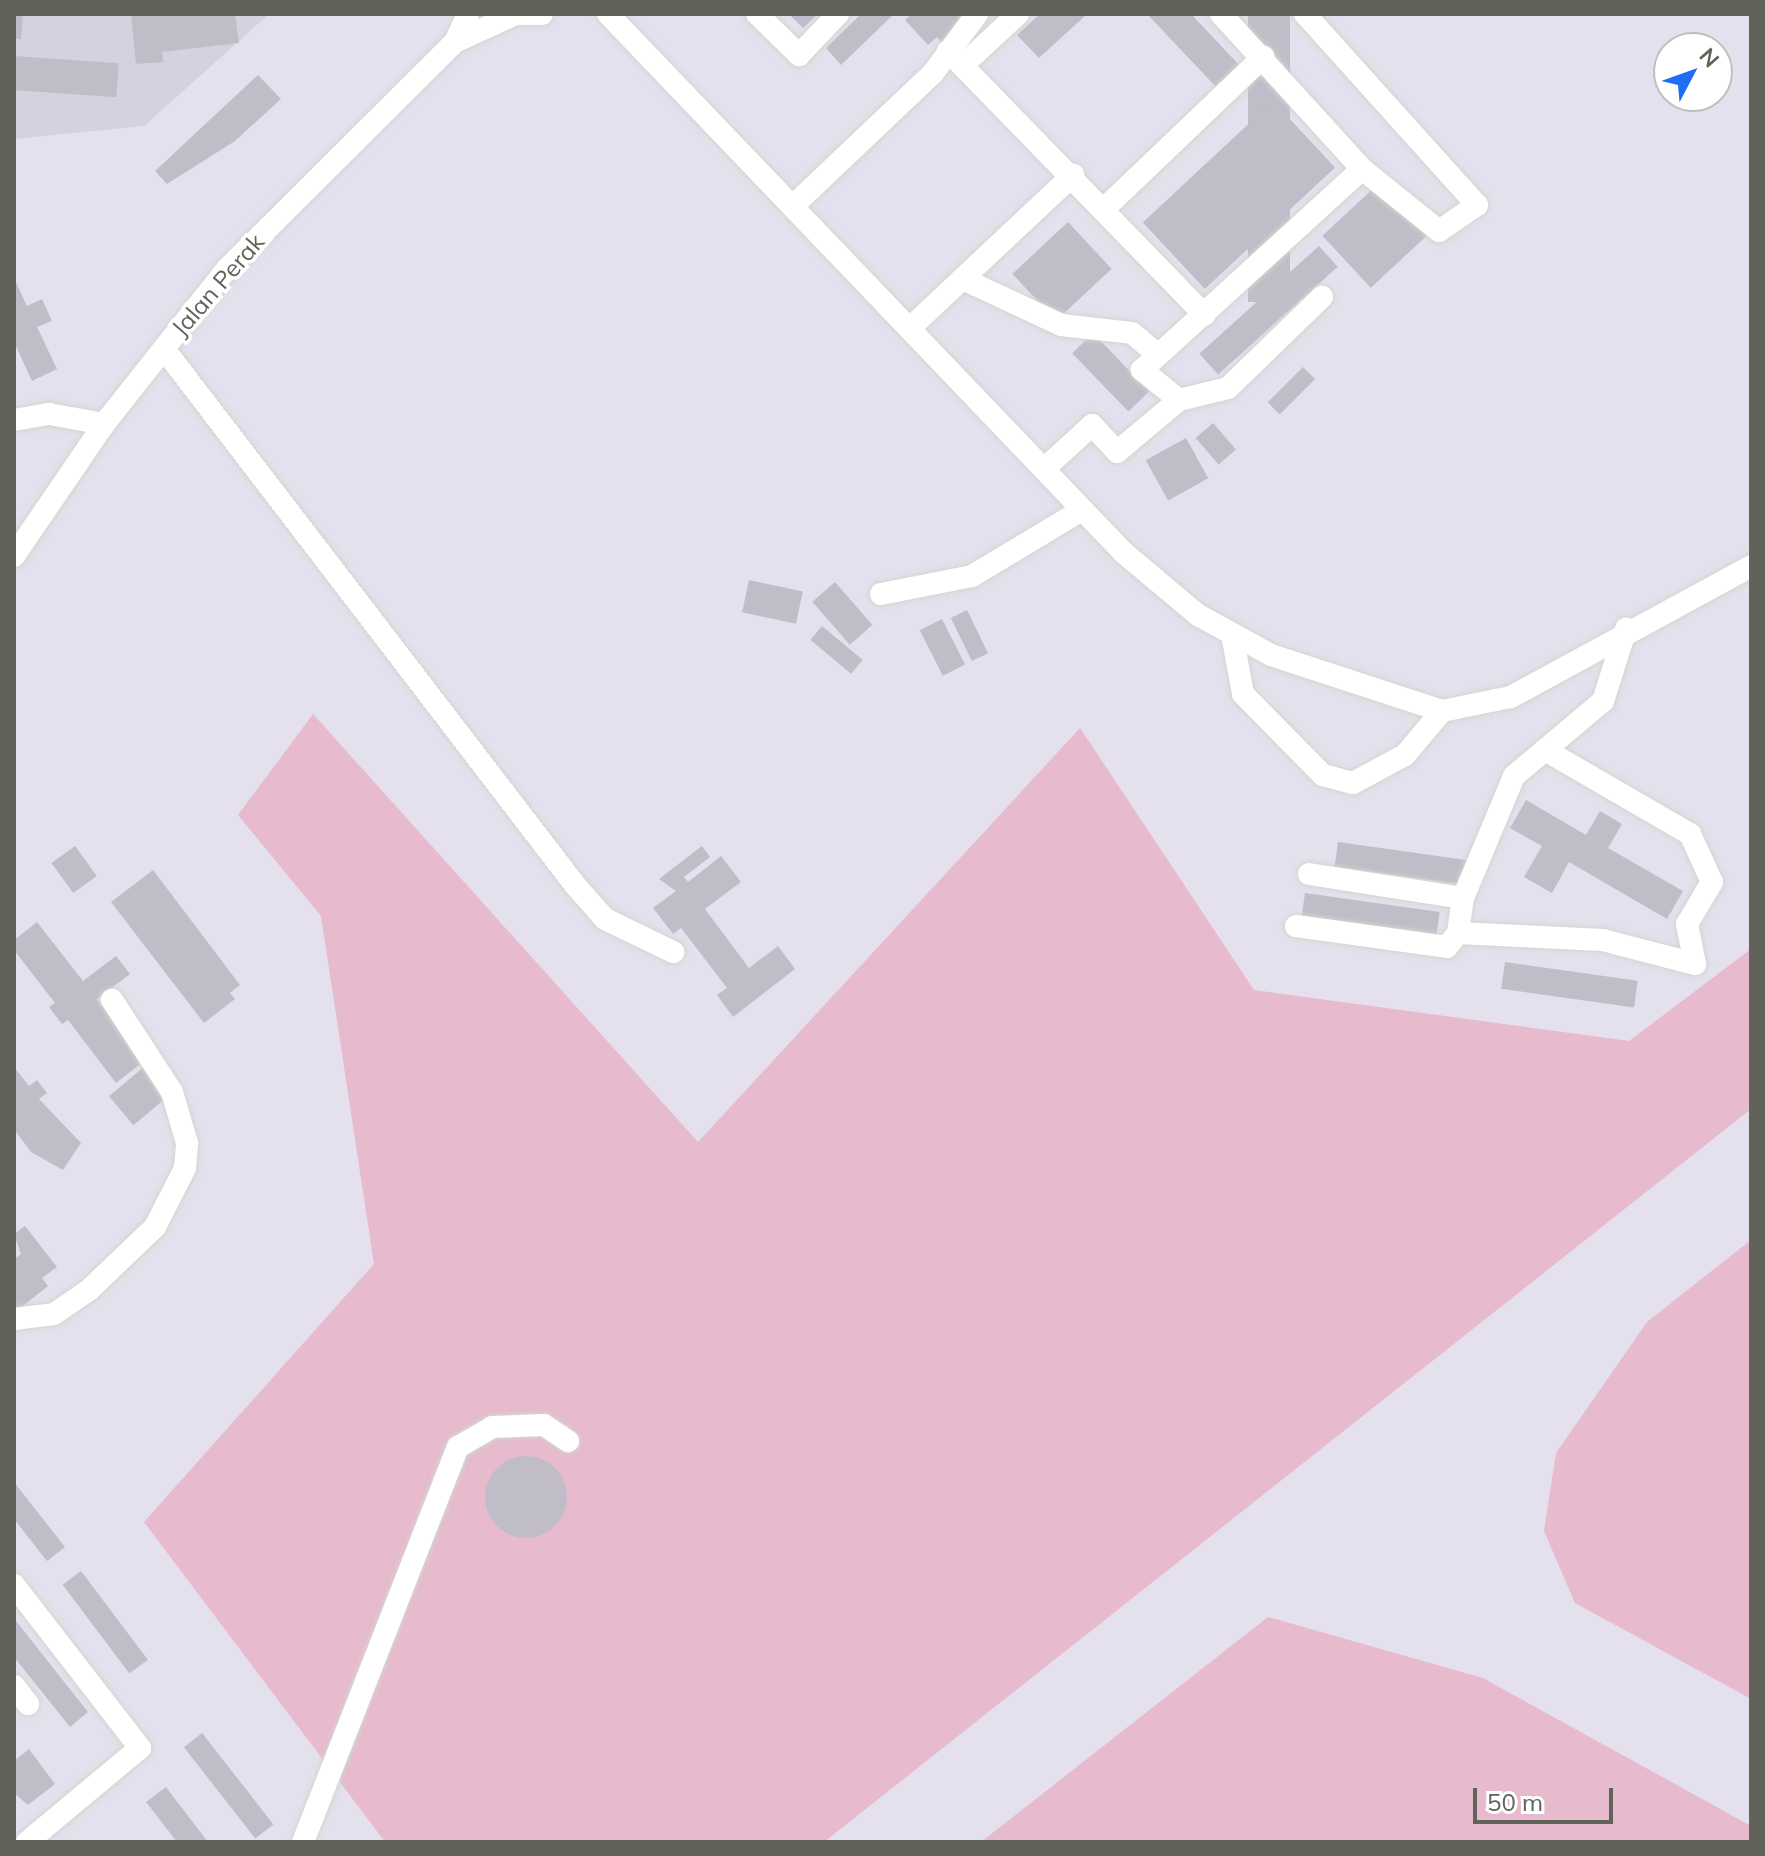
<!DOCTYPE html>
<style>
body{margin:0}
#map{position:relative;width:1765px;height:1856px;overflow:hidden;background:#e4e0ed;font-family:Mulish,sans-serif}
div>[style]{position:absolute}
.education>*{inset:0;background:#d6d1df}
.green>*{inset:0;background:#e7bace}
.building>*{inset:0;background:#c0bdc8;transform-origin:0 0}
.round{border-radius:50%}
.roads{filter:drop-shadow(0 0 2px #d4d6ce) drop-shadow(0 0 2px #d4d6ce)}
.minor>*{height:22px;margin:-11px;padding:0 11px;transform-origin:11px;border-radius:11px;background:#fff}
span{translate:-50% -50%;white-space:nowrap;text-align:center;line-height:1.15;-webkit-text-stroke:7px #fff;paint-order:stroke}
.street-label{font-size:24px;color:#616259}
.frame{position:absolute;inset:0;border:16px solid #616259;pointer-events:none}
.north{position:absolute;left:1653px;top:32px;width:80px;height:80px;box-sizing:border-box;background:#fff;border:2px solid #c0c0bd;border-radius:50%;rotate:49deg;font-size:22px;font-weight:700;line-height:32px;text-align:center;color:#616259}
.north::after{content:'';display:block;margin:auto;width:28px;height:36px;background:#1e6ef5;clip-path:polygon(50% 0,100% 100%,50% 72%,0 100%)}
.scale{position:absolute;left:1473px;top:1788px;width:140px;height:36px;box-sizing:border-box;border:4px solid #616259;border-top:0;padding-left:10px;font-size:24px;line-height:28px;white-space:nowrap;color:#616259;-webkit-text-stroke:6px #fff;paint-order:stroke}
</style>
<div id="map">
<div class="education">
<div style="clip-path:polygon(14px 14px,269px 14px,144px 126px,14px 139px)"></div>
</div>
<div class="green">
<div style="clip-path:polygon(313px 714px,698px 1142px,1080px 728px,1254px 990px,1629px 1041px,1751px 949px,1751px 1109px,824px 1842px,385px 1842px,144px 1522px,374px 1264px,321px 916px,238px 815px)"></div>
<div style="clip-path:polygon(1751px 1240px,1751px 1699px,1575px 1603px,1544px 1531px,1556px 1453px,1647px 1322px)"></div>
<div style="clip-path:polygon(1268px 1617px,1483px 1678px,1751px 1826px,1751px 1842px,981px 1842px)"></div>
</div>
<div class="building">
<div style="clip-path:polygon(14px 14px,23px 14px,21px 39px,14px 39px)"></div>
<div style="clip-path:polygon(131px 14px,235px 14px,239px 43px,162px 52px,163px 62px,136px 64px)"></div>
<div style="clip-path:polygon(789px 14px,818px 14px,803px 28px)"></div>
<div style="clip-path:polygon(861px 14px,894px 14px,841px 65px,826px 48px)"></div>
<div style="clip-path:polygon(912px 14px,963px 14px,942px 43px,937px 37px,928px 45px,905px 20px)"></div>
<div style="clip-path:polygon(1040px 14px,1087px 14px,1039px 58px,1017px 35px)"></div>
<div style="clip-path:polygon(1147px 14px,1191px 14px,1242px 68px,1219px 90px)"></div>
<div style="left:1248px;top:14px;width:42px;height:288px"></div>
<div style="left:14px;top:56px;width:105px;height:34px;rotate:4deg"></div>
<div style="clip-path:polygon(258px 75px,281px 99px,235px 141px,167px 184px,155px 171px)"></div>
<div style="left:1273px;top:101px;width:91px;height:178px;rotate:47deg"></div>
<div style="left:1378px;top:184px;width:71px;height:76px;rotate:47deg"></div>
<div style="left:1068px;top:222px;width:64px;height:76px;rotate:47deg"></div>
<div style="left:1319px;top:246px;width:28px;height:161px;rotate:48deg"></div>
<div style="clip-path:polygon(14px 278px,27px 306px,42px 299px,52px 321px,37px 327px,57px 369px,32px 381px,14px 342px)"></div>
<div style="left:1093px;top:333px;width:81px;height:29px;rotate:46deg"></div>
<div style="left:1303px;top:367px;width:17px;height:50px;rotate:45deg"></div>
<div style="left:1213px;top:423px;width:35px;height:23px;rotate:49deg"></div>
<div style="left:1186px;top:438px;width:46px;height:46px;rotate:61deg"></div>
<div style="left:749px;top:580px;width:55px;height:33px;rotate:12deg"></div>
<div style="left:835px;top:582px;width:57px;height:30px;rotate:49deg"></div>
<div style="left:967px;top:610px;width:48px;height:18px;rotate:64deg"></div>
<div style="left:942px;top:619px;width:51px;height:25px;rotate:63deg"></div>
<div style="left:822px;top:626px;width:53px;height:18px;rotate:40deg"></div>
<div style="clip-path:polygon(1526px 800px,1586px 835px,1600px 811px,1622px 824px,1608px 848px,1683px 891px,1667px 919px,1569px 862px,1552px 893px,1524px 877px,1542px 846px,1510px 828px)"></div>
<div style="left:1338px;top:842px;width:133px;height:25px;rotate:8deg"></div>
<div style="left:75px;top:846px;width:37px;height:29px;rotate:54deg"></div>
<div style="clip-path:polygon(702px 846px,710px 857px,684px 877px,688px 882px,721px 856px,741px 882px,705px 909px,749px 968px,778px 946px,795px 969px,733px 1017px,717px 995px,727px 988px,681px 928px,673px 934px,653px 908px,676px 891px,659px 879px)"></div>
<div style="clip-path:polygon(153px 870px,240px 985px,230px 993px,235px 999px,204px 1023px,111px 902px)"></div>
<div style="left:1305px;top:893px;width:136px;height:26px;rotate:8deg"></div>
<div style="clip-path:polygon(37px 922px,83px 981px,116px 956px,130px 974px,97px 999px,144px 1061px,116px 1083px,68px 1020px,62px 1024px,49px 1007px,55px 1003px,14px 950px,14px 940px)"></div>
<div style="left:1505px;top:962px;width:134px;height:27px;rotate:8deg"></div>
<div style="left:145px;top:1066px;width:38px;height:47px;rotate:50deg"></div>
<div style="clip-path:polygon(14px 1067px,29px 1086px,37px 1080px,47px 1093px,39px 1099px,81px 1143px,63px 1170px,31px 1152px,14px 1129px)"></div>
<div style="clip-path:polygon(25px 1226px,57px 1267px,42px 1278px,48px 1286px,14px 1313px,14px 1259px,21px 1254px,14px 1234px)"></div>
<div class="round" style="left:485px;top:1456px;width:82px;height:82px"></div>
<div style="clip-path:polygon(14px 1482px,65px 1547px,47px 1561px,14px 1519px)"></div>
<div style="left:81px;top:1571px;width:111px;height:23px;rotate:53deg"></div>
<div style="clip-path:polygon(16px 1621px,88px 1712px,70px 1727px,14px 1657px)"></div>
<div style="left:202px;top:1733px;width:116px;height:23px;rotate:52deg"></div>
<div style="clip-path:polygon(29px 1749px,55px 1784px,28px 1805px,14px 1793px,14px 1761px)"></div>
<div style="clip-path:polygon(166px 1787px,208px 1842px,177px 1842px,146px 1802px)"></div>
</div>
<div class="roads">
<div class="minor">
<div style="left:503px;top:14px;width:39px"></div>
<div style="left:608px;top:14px;width:746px;rotate:46.25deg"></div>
<div style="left:1124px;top:553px;width:97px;rotate:40deg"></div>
<div style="left:1198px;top:615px;width:83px;rotate:28.7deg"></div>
<div style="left:1271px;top:655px;width:180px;rotate:18.1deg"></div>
<div style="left:1442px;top:711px;width:70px;rotate:-11.5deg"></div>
<div style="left:1511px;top:697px;width:273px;rotate:-28.6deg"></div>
<div style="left:757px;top:14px;width:59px;rotate:44.3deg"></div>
<div style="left:799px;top:55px;width:57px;rotate:-46.4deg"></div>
<div style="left:1221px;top:14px;width:210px;rotate:47.7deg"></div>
<div style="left:1362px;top:169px;width:99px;rotate:38.8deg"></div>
<div style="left:1439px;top:231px;width:46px;rotate:-34.4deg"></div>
<div style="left:1477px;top:205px;width:257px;rotate:-132deg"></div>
<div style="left:455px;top:42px;width:31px;rotate:-65deg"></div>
<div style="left:948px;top:51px;width:368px;rotate:45.8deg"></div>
<div style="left:963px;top:65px;width:75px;rotate:-42.8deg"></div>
<div style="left:793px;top:206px;width:193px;rotate:-43.5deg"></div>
<div style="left:933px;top:73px;width:74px;rotate:-53.3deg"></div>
<div style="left:1105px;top:208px;width:219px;rotate:-43.7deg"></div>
<div style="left:963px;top:279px;width:108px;rotate:25.1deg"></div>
<div style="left:1061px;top:325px;width:71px;rotate:6.4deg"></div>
<div style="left:1132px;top:333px;width:34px;rotate:40deg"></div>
<div style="left:910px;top:328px;width:224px;rotate:-43.2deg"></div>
<div style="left:164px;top:349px;width:675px;rotate:52.52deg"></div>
<div style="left:575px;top:885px;width:45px;rotate:48.6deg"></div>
<div style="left:605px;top:919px;width:76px;rotate:25.9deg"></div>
<div style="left:1179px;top:400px;width:50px;rotate:-13.8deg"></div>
<div style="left:1228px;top:388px;width:131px;rotate:-44.1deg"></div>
<div style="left:14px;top:420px;width:36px;rotate:-10deg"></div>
<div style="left:49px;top:414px;width:56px;rotate:10.3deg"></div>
<div style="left:1044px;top:469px;width:65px;rotate:-42.5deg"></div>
<div style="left:1092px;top:425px;width:37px;rotate:47deg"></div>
<div style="left:1117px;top:452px;width:81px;rotate:-40deg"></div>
<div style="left:1179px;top:400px;width:48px;rotate:-141deg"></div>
<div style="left:1142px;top:370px;width:298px;rotate:-42.4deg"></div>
<div style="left:14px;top:556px;width:160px;rotate:-55.7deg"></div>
<div style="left:104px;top:424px;width:198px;rotate:-51.6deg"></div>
<div style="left:227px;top:269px;width:322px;rotate:-44.9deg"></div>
<div style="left:455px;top:42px;width:60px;rotate:-24.8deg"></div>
<div style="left:881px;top:594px;width:93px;rotate:-11.2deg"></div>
<div style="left:972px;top:576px;width:128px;rotate:-31deg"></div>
<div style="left:1232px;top:634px;width:61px;rotate:79.6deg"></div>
<div style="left:1243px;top:694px;width:114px;rotate:45.4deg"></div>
<div style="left:1323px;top:775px;width:31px;rotate:15deg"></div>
<div style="left:1353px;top:783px;width:59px;rotate:-28.3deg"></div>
<div style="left:1405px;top:755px;width:57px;rotate:-49.9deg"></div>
<div style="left:1545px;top:750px;width:168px;rotate:30.1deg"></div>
<div style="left:1690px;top:834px;width:53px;rotate:65.4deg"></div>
<div style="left:1712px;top:882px;width:49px;rotate:120.8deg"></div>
<div style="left:1687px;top:924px;width:41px;rotate:78.7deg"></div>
<div style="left:1695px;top:964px;width:95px;rotate:-165.4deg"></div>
<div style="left:1603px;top:940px;width:145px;rotate:-177.2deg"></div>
<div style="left:1458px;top:933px;width:35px;rotate:-82deg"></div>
<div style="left:1463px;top:898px;width:132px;rotate:-67.3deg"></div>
<div style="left:1514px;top:776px;width:40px;rotate:-40deg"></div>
<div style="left:1545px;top:750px;width:76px;rotate:-40.2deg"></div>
<div style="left:1603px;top:701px;width:76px;rotate:-72.3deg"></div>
<div style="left:1309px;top:874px;width:156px;rotate:8.9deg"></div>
<div style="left:1296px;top:926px;width:152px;rotate:7.9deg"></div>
<div style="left:1447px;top:947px;width:18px;rotate:-52deg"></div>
<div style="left:14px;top:1319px;width:40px;rotate:-7.1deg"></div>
<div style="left:54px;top:1314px;width:42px;rotate:-34.4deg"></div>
<div style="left:89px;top:1290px;width:91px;rotate:-43.7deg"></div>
<div style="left:155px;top:1227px;width:66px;rotate:-63deg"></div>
<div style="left:185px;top:1168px;width:25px;rotate:-85deg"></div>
<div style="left:187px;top:1143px;width:53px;rotate:-106.4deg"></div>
<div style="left:172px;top:1092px;width:110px;rotate:-123.1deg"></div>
<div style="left:14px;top:1585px;width:206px;rotate:52.3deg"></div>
<div style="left:140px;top:1748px;width:147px;rotate:140.2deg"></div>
<div style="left:14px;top:1686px;width:23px;rotate:52deg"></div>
<div style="left:303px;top:1842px;width:424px;rotate:-68.6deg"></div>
<div style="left:458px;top:1447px;width:39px;rotate:-30deg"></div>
<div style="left:492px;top:1427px;width:52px;rotate:-2.2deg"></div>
<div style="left:544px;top:1425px;width:29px;rotate:34deg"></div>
</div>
</div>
<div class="street-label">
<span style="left:218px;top:285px;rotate:-49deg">Jalan Perak</span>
</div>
<div class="frame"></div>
<div class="north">N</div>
<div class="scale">50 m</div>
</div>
